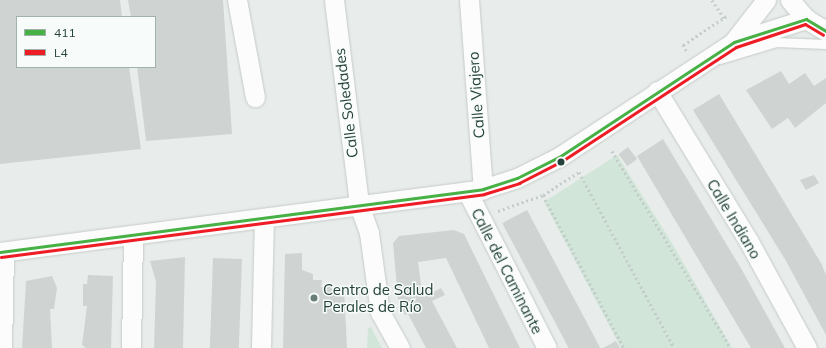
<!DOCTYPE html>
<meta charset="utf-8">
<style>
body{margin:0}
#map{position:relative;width:826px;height:348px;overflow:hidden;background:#e8edeb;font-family:Mulish,sans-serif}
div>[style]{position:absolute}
.green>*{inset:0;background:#d1e6d8}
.building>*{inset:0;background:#cfd4d2;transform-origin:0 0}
.path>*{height:2.5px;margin-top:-1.25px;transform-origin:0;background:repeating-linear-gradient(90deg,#c3ccca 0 2px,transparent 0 5px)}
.roads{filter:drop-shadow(0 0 1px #c5cac8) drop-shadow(0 0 1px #c5cac8)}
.service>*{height:9px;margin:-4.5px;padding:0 4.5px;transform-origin:4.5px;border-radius:4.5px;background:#fcfcfc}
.minor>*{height:19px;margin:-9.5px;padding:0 9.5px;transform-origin:9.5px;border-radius:9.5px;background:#fcfcfc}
.bus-1>*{height:3px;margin:-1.5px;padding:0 1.5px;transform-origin:1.5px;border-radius:1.5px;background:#48b146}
.bus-2>*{height:3px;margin:-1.5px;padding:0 1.5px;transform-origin:1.5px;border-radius:1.5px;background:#ee1c25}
.dots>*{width:11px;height:11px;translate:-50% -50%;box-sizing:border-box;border:2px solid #f7fbf9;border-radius:50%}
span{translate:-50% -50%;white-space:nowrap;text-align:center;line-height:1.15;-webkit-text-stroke:3px #f7fbf9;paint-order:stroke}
.street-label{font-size:15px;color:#24423a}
.poi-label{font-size:15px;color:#24423a}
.left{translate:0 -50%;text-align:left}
.legend{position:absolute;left:16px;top:16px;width:140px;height:52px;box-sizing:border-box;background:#f7fbf9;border:1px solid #a3b1ad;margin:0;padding:5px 7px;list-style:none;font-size:12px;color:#24423a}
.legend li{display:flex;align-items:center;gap:8px;height:20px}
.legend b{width:20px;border:1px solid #a3b1ad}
</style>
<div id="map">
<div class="green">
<div style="clip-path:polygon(617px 155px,672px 243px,732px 348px,621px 348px,544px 202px)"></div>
<div style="clip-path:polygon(371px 327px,382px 348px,367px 348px,368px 328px)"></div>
</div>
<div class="building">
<div style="clip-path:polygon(0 0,120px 0,122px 17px,17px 17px,17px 67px,129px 67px,141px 149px,0 164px)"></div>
<div style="clip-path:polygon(128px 0,223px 0,232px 134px,146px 141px,137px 67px,155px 67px,155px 17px,131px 17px)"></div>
<div style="clip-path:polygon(781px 71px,789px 84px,805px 73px,814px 86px,826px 78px,826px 103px,795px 128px,788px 118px,772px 129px,746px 90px)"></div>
<div style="clip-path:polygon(719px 94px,821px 263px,826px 275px,826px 335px,786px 261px,693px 110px)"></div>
<div style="clip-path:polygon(663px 139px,742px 270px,785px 348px,751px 348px,637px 156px)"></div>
<div style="left:628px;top:147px;width:15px;height:12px;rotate:53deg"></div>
<div style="clip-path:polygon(814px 175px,819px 183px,806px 190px,800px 180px)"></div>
<div style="left:527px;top:210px;width:156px;height:28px;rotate:62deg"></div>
<div style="clip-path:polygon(454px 230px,464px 234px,520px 348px,489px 348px,446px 258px,418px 262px,422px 292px,424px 297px,441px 288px,445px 295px,432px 301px,457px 348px,426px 348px,408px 314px,405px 315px,398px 299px,393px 243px,399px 236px)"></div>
<div style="clip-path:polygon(302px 253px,302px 270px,313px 274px,313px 280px,322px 280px,321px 287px,344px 287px,347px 348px,283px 348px,285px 254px)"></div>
<div style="clip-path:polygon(185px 257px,183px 348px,154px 348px,156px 282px,150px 261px)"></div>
<div style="left:213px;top:258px;width:29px;height:90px;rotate:2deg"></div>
<div style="clip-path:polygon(88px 275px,113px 276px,111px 348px,86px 348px,82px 345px,87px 306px,83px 306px,83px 284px,87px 284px)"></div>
<div style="clip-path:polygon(52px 276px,57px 288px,54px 309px,50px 309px,52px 348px,22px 348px,26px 281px)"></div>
<div style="clip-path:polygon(616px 341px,620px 348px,603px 348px)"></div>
</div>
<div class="path">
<div style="left:712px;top:0;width:22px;rotate:56deg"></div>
<div style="left:686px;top:51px;width:7px;rotate:-117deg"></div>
<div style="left:683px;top:45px;width:54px;rotate:-33.7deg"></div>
<div style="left:612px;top:151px;width:230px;rotate:58.9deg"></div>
<div style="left:543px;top:195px;width:173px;rotate:62.1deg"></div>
<div style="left:498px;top:211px;width:48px;rotate:-19.6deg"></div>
<div style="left:543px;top:195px;width:43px;rotate:-32.6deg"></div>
<div style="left:579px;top:172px;width:200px;rotate:61.6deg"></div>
</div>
<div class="roads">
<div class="service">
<div style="left:720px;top:59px;width:59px;rotate:-16.9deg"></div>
<div style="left:776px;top:42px;width:50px;rotate:2.3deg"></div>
</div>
<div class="minor">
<div style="left:237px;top:0;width:99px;rotate:79.5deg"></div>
<div style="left:334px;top:0;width:207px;rotate:83deg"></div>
<div style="left:359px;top:205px;width:30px;rotate:70deg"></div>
<div style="left:369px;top:233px;width:80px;rotate:82.1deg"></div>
<div style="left:380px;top:312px;width:41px;rotate:60.9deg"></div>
<div style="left:469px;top:0;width:190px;rotate:85.8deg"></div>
<div style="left:790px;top:0;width:25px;rotate:50deg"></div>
<div style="left:806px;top:19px;width:23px;rotate:31deg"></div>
<div style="left:734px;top:41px;width:52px;rotate:-52deg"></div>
<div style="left:657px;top:91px;width:177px;rotate:58.6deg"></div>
<div style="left:749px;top:242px;width:121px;rotate:61.3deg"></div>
<div style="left:468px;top:193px;width:174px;rotate:63deg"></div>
<div style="left:0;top:252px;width:487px;rotate:-7.4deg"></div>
<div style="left:483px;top:189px;width:36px;rotate:-18deg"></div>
<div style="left:517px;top:178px;width:47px;rotate:-26.6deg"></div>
<div style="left:559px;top:157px;width:209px;rotate:-33.3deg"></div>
<div style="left:734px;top:42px;width:76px;rotate:-17.7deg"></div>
<div style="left:2px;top:348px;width:96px;rotate:-88.8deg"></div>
<div style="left:131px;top:348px;width:112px;rotate:-89deg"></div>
<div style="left:261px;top:348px;width:130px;rotate:-88.7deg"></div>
</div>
</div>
<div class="bus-1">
<div style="left:0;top:252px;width:487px;rotate:-7.4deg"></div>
<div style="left:483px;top:189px;width:36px;rotate:-18deg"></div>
<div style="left:517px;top:178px;width:47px;rotate:-26.6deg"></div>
<div style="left:559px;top:157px;width:209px;rotate:-33.3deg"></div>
<div style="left:734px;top:42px;width:76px;rotate:-17.7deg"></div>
<div style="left:806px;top:19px;width:23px;rotate:31deg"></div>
</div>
<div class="bus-2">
<div style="left:1px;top:257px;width:487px;rotate:-7.4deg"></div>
<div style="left:484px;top:194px;width:37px;rotate:-17deg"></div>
<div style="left:519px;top:183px;width:48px;rotate:-27.1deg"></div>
<div style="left:562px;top:161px;width:208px;rotate:-33.2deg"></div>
<div style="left:736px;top:47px;width:73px;rotate:-18.4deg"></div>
<div style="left:805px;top:24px;width:21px;rotate:31deg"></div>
</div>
<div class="dots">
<div style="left:561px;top:162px;background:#24423a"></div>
<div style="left:314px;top:298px;background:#697e78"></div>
</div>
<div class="street-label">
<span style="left:476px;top:95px;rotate:-94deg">Calle Viajero</span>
<span style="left:346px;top:103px;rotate:-97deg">Calle Soledades</span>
<span style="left:734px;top:219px;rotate:59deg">Calle Indiano</span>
<span style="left:507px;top:271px;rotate:63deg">Calle del Caminante</span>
</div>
<div class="poi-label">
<span class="left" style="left:323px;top:298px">Centro de Salud<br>Perales de Río</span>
</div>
<ul class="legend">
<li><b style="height:5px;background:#48b146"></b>411</li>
<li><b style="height:5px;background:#ee1c25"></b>L4</li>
</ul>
</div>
